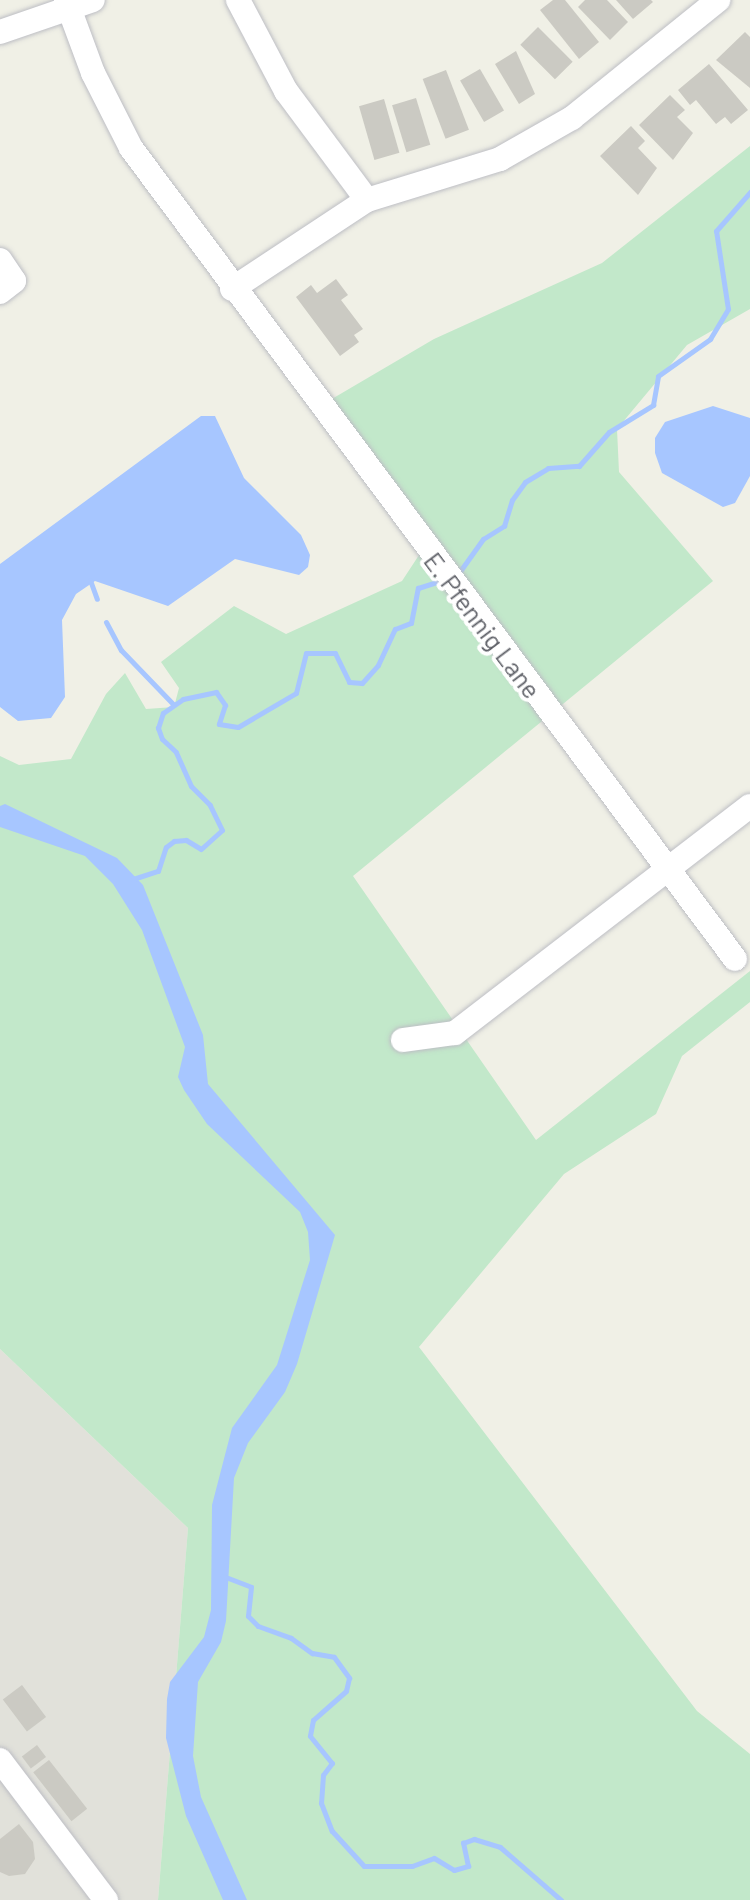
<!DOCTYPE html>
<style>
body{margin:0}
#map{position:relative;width:750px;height:1900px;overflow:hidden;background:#f0f0e6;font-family:Barlow,sans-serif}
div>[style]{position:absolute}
.industrial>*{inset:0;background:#e1e1da}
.green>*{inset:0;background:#c2e8ca}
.water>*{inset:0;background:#a7c6ff}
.stream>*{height:5px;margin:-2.5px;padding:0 2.5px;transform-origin:2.5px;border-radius:2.5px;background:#a7c6ff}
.building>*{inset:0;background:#cbcac3;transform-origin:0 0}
.roads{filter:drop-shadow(0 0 2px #bdbec4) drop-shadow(0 0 2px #bdbec4)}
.minor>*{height:24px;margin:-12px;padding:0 12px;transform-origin:12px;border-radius:12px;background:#fff}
span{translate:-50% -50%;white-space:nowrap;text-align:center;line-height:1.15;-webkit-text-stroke:8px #fff;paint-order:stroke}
.street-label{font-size:26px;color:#5d5f66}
</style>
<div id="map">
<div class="industrial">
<div style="clip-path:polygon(0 1349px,188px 1528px,158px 1900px,0 1900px)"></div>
</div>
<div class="green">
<div style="clip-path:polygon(750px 146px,750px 309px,687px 345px,617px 429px,619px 472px,713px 581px,353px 876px,536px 1140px,750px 971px,750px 1002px,682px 1056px,656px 1114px,564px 1174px,419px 1347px,697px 1711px,750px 1754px,750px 1900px,158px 1900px,188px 1528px,0 1349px,0 756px,19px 765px,71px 759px,106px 694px,125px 673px,146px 709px,174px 707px,179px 688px,161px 662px,234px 606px,286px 634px,402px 581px,421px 552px,325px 403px,434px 339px,602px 263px)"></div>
</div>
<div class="water">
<div style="clip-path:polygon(713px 406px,750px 418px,750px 476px,735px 503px,723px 507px,662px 473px,655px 453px,655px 438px,665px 422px)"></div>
<div style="clip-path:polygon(201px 416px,215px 416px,244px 478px,301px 535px,310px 555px,308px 567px,299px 575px,235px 559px,168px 606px,95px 581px,76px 594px,62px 620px,65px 697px,51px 718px,18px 721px,0 707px,0 564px)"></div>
<div style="clip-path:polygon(5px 804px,117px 858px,143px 885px,203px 1035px,208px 1084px,335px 1235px,297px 1364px,285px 1392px,248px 1443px,234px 1478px,226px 1621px,221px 1642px,198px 1682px,193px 1756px,201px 1797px,247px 1900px,223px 1900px,186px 1816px,166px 1738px,167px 1699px,170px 1682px,204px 1637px,211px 1610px,212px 1505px,232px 1428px,277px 1365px,310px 1260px,308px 1232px,300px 1212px,207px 1124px,184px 1090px,178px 1077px,185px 1047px,142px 930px,113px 884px,85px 856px,0 827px,0 806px)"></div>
</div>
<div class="stream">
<div style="left:458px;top:574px;width:43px;rotate:-54.5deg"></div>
<div style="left:483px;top:539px;width:25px;rotate:-32deg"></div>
<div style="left:504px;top:526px;width:27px;rotate:-73deg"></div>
<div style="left:512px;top:500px;width:22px;rotate:-54deg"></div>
<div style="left:525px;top:482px;width:27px;rotate:-31deg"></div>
<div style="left:548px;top:468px;width:31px;rotate:-4deg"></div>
<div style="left:579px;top:466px;width:45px;rotate:-48.6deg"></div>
<div style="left:609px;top:432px;width:52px;rotate:-31.5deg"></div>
<div style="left:653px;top:405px;width:29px;rotate:-80deg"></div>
<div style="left:658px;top:376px;width:64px;rotate:-35.4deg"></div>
<div style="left:710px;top:339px;width:35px;rotate:-59deg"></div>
<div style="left:728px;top:309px;width:79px;rotate:-98.7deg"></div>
<div style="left:716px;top:231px;width:52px;rotate:-48.9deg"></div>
<div style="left:90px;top:580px;width:20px;rotate:70deg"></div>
<div style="left:106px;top:622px;width:32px;rotate:62deg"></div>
<div style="left:121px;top:650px;width:75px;rotate:46.1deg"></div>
<div style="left:133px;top:879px;width:26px;rotate:-18deg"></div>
<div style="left:158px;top:871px;width:25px;rotate:-72deg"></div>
<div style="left:166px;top:847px;width:10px;rotate:-37deg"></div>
<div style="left:174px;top:841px;width:12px;rotate:-5deg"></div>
<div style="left:186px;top:840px;width:17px;rotate:31deg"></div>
<div style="left:201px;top:849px;width:28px;rotate:-42deg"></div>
<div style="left:222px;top:830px;width:28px;rotate:-116deg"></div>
<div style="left:210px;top:805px;width:27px;rotate:-135deg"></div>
<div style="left:191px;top:786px;width:37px;rotate:-114deg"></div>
<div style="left:176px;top:752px;width:19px;rotate:-137deg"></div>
<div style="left:162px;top:739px;width:12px;rotate:-110deg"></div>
<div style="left:158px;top:728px;width:16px;rotate:-72deg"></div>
<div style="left:163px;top:713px;width:24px;rotate:-35deg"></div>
<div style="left:183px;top:699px;width:34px;rotate:-12deg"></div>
<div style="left:216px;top:692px;width:16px;rotate:55deg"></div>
<div style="left:225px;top:705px;width:20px;rotate:108deg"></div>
<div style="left:219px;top:724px;width:19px;rotate:9deg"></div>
<div style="left:238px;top:727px;width:67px;rotate:-30.4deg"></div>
<div style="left:296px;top:693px;width:41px;rotate:-76deg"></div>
<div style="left:306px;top:653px;width:29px"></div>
<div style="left:335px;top:653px;width:32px;rotate:64deg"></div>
<div style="left:349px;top:682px;width:13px;rotate:4deg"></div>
<div style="left:362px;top:683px;width:24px;rotate:-48deg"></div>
<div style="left:378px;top:665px;width:40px;rotate:-65deg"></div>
<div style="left:395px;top:629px;width:17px;rotate:-21deg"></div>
<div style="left:411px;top:623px;width:36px;rotate:-79deg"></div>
<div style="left:418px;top:588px;width:25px;rotate:-18deg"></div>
<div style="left:223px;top:1576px;width:30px;rotate:21deg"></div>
<div style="left:251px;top:1587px;width:29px;rotate:96deg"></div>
<div style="left:248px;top:1616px;width:14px;rotate:45deg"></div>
<div style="left:258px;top:1626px;width:35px;rotate:20deg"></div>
<div style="left:291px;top:1638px;width:26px;rotate:36deg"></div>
<div style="left:312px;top:1653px;width:22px;rotate:10deg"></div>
<div style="left:334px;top:1657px;width:26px;rotate:54deg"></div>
<div style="left:349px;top:1678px;width:13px;rotate:103deg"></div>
<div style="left:346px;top:1691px;width:44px;rotate:138.7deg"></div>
<div style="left:313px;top:1720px;width:16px;rotate:101deg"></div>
<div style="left:310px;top:1736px;width:35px;rotate:51deg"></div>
<div style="left:332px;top:1763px;width:15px;rotate:127deg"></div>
<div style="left:323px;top:1775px;width:28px;rotate:94deg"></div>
<div style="left:321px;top:1803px;width:30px;rotate:69deg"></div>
<div style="left:332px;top:1831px;width:47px;rotate:47.6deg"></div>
<div style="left:364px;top:1866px;width:48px"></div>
<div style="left:412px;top:1866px;width:23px;rotate:-20deg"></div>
<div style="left:434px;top:1858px;width:23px;rotate:31deg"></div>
<div style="left:454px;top:1870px;width:15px;rotate:-16deg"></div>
<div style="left:468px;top:1866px;width:24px;rotate:-102deg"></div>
<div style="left:463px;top:1843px;width:12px;rotate:-20deg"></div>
<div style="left:474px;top:1839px;width:27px;rotate:17deg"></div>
<div style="left:500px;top:1847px;width:81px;rotate:41deg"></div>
</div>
<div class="building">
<div style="clip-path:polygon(553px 0,565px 0,599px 42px,579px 59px,540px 10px)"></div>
<div style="clip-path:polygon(585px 0,607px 0,628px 22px,610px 40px,578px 7px)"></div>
<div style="clip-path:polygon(616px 0,651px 0,653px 2px,633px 19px)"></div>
<div style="left:538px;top:27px;width:49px;height:25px;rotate:45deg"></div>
<div style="clip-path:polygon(745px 32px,750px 37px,750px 88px,716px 60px)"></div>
<div style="clip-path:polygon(516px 51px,535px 94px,519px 104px,495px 64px)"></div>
<div style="clip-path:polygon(709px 64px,748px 110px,731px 124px,725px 117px,716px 124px,696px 100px,690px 105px,678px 90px)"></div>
<div style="left:480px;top:69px;width:48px;height:23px;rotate:60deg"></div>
<div style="left:446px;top:70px;width:64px;height:25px;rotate:69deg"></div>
<div style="clip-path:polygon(670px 95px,685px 110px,677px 117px,693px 133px,673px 160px,639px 125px)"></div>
<div style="left:416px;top:98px;width:49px;height:25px;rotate:73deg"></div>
<div style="left:384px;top:99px;width:56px;height:26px;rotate:74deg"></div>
<div style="clip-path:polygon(631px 126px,645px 141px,638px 148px,657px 168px,638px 195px,600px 156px)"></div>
<div style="clip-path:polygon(336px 279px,348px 295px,341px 300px,363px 329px,354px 335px,359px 342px,340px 356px,296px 297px,311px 285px,317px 293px)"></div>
<div style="left:22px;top:1685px;width:40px;height:24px;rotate:53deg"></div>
<div style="left:37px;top:1745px;width:15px;height:19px;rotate:53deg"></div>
<div style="left:49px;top:1760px;width:62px;height:20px;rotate:52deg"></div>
<div style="clip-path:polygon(19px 1824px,33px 1842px,35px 1859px,25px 1874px,9px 1876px,0 1872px,0 1839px)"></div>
</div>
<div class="roads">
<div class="minor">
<div style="left:66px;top:0;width:78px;rotate:69.7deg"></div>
<div style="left:93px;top:73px;width:84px;rotate:63.1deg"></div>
<div style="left:131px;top:148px;width:1011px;rotate:53.32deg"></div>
<div style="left:238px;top:0;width:103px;rotate:62.2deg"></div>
<div style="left:286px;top:91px;width:136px;rotate:53.4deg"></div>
<div style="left:0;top:32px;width:98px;rotate:-19deg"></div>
<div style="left:0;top:260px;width:25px;rotate:56deg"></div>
<div style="left:14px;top:281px;width:18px;rotate:142deg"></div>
<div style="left:232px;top:289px;width:162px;rotate:-33.4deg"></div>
<div style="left:367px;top:200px;width:139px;rotate:-17.1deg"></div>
<div style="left:500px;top:159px;width:83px;rotate:-29.7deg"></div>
<div style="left:572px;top:118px;width:188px;rotate:-38.9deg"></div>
<div style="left:403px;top:1040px;width:52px;rotate:-7.7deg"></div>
<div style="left:455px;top:1033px;width:372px;rotate:-37.6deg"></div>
<div style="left:0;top:1760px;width:176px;rotate:52.9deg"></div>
</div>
</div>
<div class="street-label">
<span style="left:483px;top:625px;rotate:53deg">E. Pfennig Lane</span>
</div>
</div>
